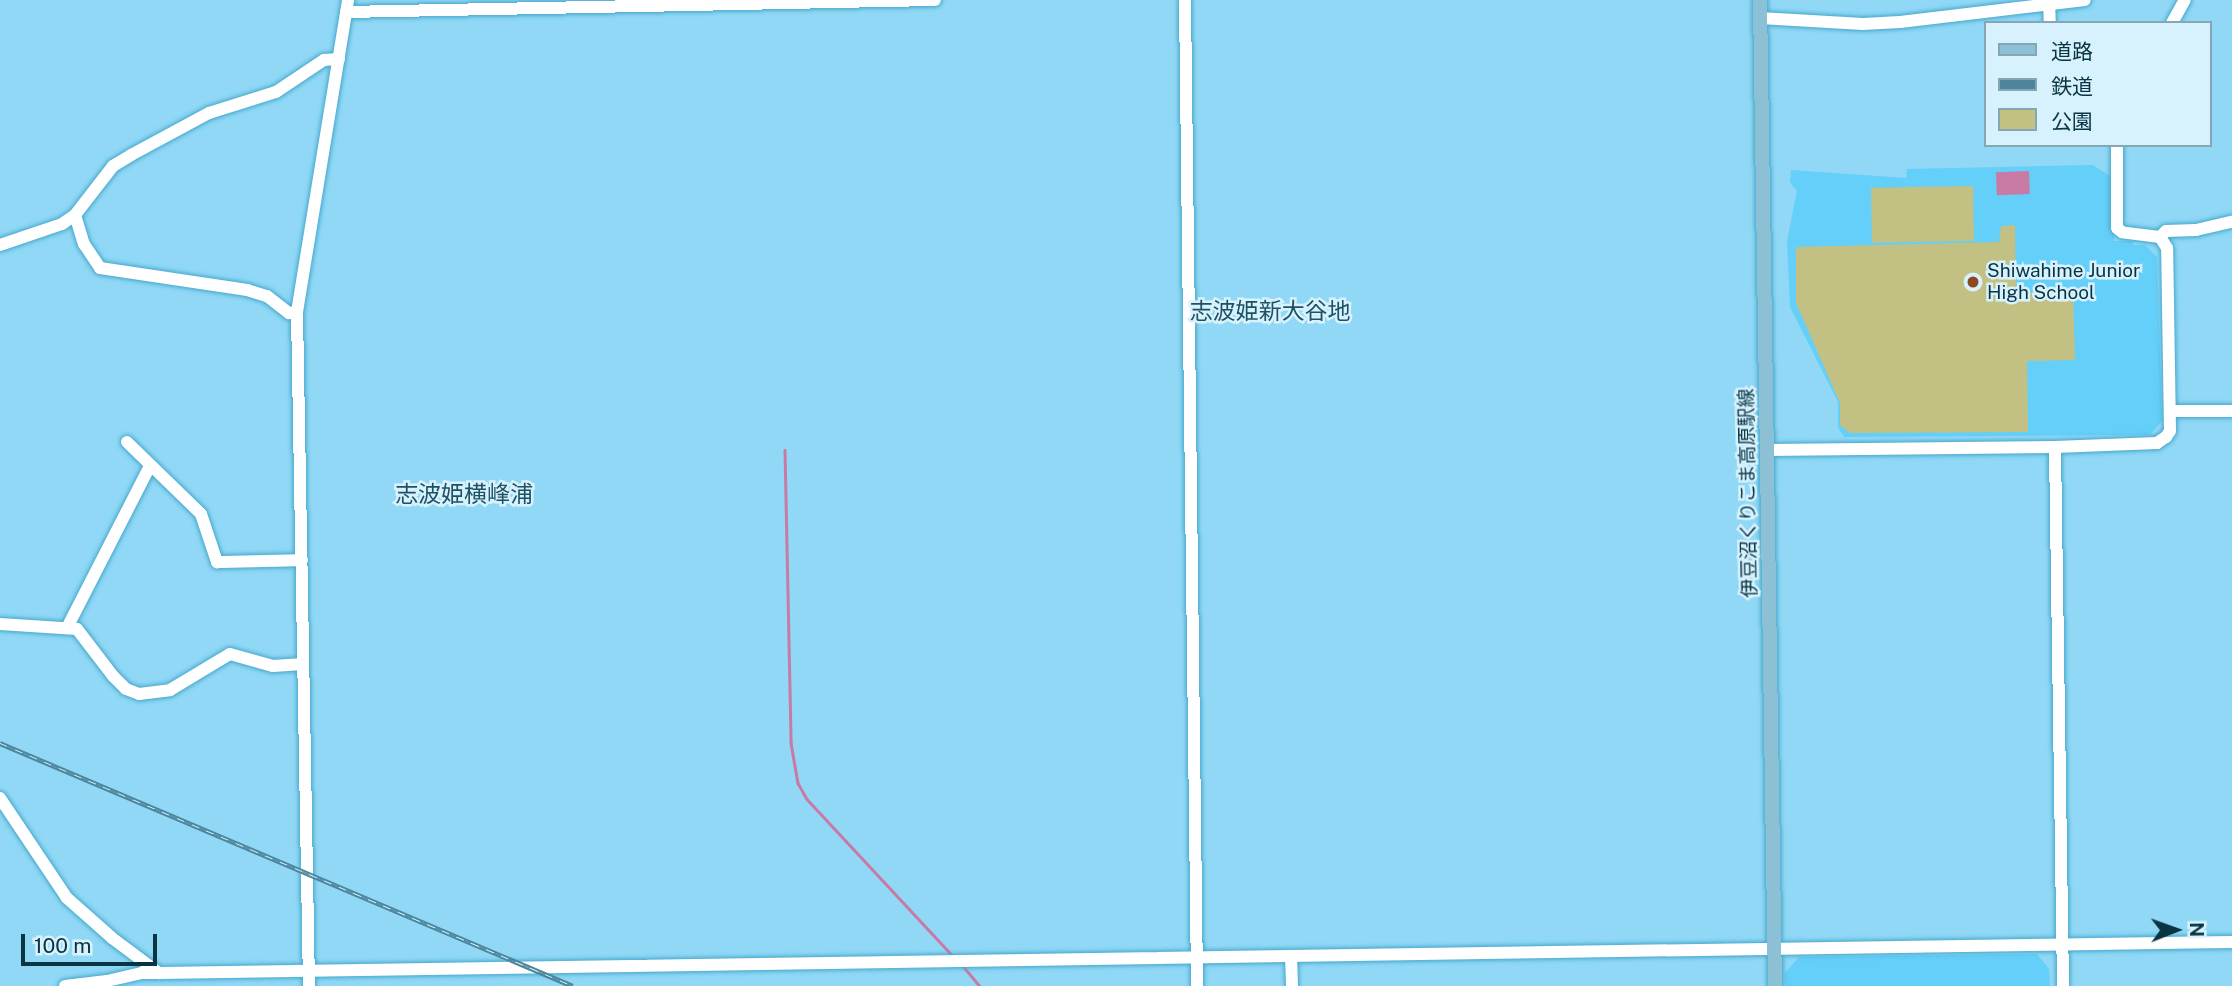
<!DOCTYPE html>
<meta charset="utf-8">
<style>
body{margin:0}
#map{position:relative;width:2232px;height:986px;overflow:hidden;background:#90d8f6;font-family:"Public Sans","Noto Sans JP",sans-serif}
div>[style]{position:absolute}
.built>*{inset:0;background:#64cff8}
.green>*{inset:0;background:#c3c083;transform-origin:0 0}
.water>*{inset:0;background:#c87aa5;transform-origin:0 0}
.stream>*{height:2.5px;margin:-1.25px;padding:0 1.25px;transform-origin:1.25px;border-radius:1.25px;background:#c87aa5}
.roads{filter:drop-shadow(0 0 2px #46a8cc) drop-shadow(0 0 2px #46a8cc)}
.minor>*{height:12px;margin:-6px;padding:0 6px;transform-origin:6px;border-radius:6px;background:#fff}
.major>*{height:14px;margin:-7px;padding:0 7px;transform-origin:7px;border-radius:7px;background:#8cc1d5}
.rail>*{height:5px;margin-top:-2.5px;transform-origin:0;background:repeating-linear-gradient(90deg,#d8f2fd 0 8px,#4c859c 0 16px);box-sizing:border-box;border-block:2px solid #4c859c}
.dots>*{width:19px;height:19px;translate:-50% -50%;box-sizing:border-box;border:4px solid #d8f2fd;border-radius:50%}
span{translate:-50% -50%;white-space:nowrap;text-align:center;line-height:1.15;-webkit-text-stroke:5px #d8f2fd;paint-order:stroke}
.poi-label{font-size:19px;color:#083443}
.left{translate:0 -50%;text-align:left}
.street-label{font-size:19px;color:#083443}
.quarter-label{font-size:23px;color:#1d5164}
.legend{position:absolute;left:1984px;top:21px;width:228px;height:126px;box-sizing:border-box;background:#d8f2fd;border:2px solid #85a6b3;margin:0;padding:9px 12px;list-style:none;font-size:21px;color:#083443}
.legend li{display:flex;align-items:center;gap:14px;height:35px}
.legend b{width:35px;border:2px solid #85a6b3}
.north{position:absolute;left:2141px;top:895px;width:70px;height:70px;-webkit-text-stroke:5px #d8f2fd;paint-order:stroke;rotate:89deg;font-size:19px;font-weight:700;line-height:28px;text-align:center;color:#083443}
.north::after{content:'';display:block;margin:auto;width:24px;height:32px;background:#083443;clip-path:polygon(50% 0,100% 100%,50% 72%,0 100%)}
.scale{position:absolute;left:21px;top:934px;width:136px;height:32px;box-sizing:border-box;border:4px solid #083443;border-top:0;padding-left:9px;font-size:21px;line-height:24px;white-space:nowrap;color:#083443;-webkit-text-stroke:5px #d8f2fd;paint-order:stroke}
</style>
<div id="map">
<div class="built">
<div style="clip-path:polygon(2093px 165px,2113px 178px,2114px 241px,2133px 241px,2133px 245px,2145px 245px,2157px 257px,2162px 421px,2150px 435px,1844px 437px,1838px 427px,1838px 402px,1790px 307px,1787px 241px,1797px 191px,1790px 182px,1791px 170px,1906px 178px,1907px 169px)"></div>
<div style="clip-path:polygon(2037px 954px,2049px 969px,2050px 986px,1785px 986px,1784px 974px,1799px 957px)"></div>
</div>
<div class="green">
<div style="left:1973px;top:186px;width:55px;height:102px;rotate:89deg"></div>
<div style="clip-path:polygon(2015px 225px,2016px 293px,2073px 292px,2075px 360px,2027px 361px,2028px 432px,1850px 433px,1840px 425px,1840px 403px,1796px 303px,1796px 247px,1999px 242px,2001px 226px)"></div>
</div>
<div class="water">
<div style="left:2029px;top:171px;width:23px;height:33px;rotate:88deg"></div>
</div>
<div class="stream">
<div style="left:785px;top:450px;width:293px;rotate:88.8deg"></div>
<div style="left:791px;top:743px;width:41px;rotate:80.1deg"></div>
<div style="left:798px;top:783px;width:18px;rotate:61deg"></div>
<div style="left:807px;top:799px;width:214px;rotate:47.1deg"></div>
<div style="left:963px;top:966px;width:26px;rotate:50deg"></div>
</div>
<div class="roads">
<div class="minor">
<div style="left:1185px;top:0;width:986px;rotate:89.3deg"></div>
<div style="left:2049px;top:0;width:23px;rotate:88deg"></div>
<div style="left:346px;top:12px;width:589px;rotate:-1.17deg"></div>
<div style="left:1760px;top:18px;width:103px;rotate:3.3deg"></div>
<div style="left:1863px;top:24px;width:37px;rotate:-3deg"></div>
<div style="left:1900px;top:22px;width:186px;rotate:-6.8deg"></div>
<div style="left:2172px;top:23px;width:26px;rotate:-61deg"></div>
<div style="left:75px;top:215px;width:30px;rotate:73deg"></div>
<div style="left:84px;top:244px;width:29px;rotate:56deg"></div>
<div style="left:100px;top:268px;width:149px;rotate:8.5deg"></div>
<div style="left:247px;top:290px;width:21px;rotate:17deg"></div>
<div style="left:267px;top:296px;width:28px;rotate:38deg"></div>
<div style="left:289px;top:313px;width:8px;rotate:-7deg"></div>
<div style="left:2160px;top:237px;width:8px;rotate:-45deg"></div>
<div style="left:2166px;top:231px;width:30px;rotate:-2deg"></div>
<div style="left:2196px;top:230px;width:37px;rotate:-13deg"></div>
<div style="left:0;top:245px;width:65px;rotate:-18.7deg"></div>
<div style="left:62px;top:224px;width:16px;rotate:-35deg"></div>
<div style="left:75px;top:215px;width:62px;rotate:-52.2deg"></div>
<div style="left:113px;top:166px;width:21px;rotate:-31deg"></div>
<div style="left:131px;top:155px;width:89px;rotate:-28.3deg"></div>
<div style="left:209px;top:113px;width:70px;rotate:-17.4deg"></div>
<div style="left:276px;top:92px;width:58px;rotate:-33.7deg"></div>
<div style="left:324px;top:60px;width:15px;rotate:-4deg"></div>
<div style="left:2170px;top:411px;width:62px"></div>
<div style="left:127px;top:442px;width:103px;rotate:44.2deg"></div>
<div style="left:201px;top:514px;width:51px;rotate:71.6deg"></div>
<div style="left:217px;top:562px;width:85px;rotate:-1.3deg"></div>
<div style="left:2055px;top:447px;width:539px;rotate:89.15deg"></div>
<div style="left:1767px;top:450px;width:288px;rotate:-0.6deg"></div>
<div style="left:2055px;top:447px;width:102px;rotate:-2.2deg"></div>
<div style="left:2157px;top:443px;width:11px;rotate:-34deg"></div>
<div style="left:2166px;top:437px;width:7px;rotate:-56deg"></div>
<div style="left:2170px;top:431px;width:183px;rotate:-90.9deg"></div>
<div style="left:2167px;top:248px;width:13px;rotate:-122deg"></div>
<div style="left:2160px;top:237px;width:38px;rotate:-173deg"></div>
<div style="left:2122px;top:232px;width:6px;rotate:-141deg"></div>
<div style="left:2117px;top:228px;width:83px;rotate:-90deg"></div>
<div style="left:0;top:624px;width:77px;rotate:3.7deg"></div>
<div style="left:77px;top:629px;width:59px;rotate:52.5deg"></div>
<div style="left:113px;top:676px;width:18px;rotate:45deg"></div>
<div style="left:126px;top:689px;width:14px;rotate:21deg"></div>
<div style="left:139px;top:694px;width:31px;rotate:-7deg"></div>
<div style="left:170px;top:690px;width:70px;rotate:-31deg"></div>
<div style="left:230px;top:654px;width:45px;rotate:15.6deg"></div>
<div style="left:273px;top:666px;width:30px;rotate:-4deg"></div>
<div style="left:68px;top:626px;width:180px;rotate:-62.9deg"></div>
<div style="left:0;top:798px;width:120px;rotate:56.2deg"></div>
<div style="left:67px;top:898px;width:60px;rotate:41.6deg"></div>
<div style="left:112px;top:938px;width:59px;rotate:36.7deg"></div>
<div style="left:159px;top:973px;width:2073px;rotate:-0.86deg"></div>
<div style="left:1291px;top:956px;width:30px;rotate:88deg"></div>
<div style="left:65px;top:986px;width:42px;rotate:-6.8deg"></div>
<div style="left:107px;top:981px;width:36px;rotate:-13deg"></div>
<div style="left:142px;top:973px;width:16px"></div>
<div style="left:309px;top:986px;width:674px;rotate:-91.02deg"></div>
<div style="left:297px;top:312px;width:316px;rotate:-80.7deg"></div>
</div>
<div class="major">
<div style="left:1760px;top:0;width:986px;rotate:89.13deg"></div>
</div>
</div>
<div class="rail">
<div style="left:0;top:743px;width:622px;rotate:22.98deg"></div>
</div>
<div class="dots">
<div style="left:1973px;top:282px;background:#8e4723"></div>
</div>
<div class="poi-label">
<span class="left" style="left:1987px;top:282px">Shiwahime Junior<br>High School</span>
</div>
<div class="street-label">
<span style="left:1748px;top:493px;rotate:-91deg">伊豆沼くりこま高原駅線</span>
</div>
<div class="quarter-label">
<span style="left:1270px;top:311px">志波姫新大谷地</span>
<span style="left:464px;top:494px">志波姫横峰浦</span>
</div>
<ul class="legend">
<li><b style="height:9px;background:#8cc1d5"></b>道路</li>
<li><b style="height:9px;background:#4c859c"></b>鉄道</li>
<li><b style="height:19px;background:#c3c083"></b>公園</li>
</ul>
<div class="north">N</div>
<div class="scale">100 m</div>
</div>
